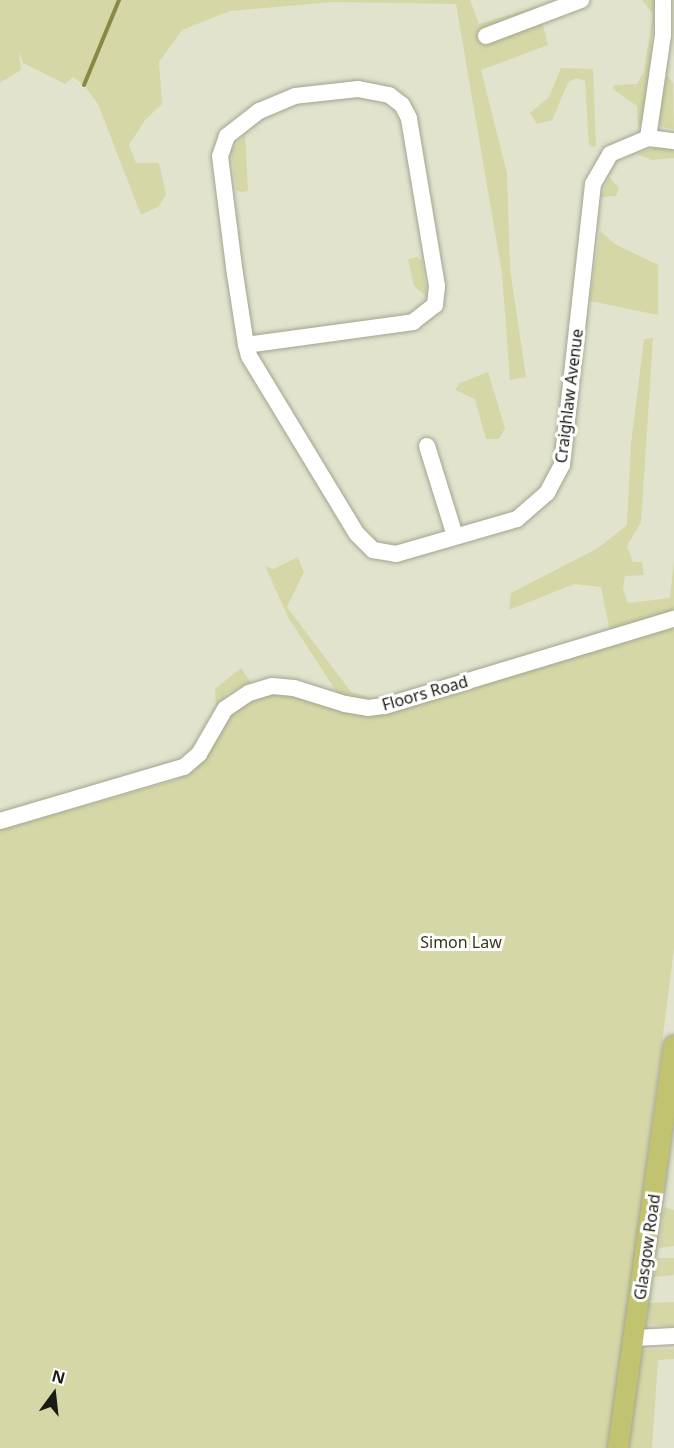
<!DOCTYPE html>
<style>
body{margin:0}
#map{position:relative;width:674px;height:1448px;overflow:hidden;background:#e1e3cd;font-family:"Noto Sans",sans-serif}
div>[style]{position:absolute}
.green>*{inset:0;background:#d5d8a6}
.stream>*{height:4px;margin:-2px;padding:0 2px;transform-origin:2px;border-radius:2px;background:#888a43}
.roads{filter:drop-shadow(0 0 2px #a3a48f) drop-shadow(0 0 2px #a3a48f)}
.minor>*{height:16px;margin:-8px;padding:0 8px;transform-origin:8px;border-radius:8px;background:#fff}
.major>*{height:20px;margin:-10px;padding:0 10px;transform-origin:10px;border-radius:10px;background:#c2c371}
span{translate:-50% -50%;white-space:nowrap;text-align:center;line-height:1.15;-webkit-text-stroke:6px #fff;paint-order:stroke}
.street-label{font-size:16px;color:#1a1b13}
.park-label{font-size:16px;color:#363717}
.north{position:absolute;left:24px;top:1364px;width:60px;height:60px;-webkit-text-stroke:4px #fff;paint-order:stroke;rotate:15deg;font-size:16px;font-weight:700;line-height:24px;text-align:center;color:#1a1b13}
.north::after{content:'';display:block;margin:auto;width:21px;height:27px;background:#1a1b13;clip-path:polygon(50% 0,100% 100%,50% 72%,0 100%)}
</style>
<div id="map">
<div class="green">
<div style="clip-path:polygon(0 0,470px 0,479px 24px,538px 6px,548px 45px,481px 70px,507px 173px,510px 269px,526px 377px,510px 380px,502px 273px,456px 4px,333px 2px,230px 11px,182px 30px,159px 62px,162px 104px,145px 120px,129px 145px,136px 163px,159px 163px,166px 195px,159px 206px,141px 215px,98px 104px,84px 85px,73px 77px,65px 84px,23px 63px,19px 51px,21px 70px,0 83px)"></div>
<div style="clip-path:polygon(642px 0,654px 0,655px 4px,645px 117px,638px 127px,637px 106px,613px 89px,614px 85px,637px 84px,644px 72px,653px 14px)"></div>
<div style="clip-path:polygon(561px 68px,593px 69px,596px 147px,589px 146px,585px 81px,576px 78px,568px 83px,552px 120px,537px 124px,530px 113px,549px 97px)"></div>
<div style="clip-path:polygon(667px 75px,673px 83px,674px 129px,661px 127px,657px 119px)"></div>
<div style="clip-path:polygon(245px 135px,248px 191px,240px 192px,236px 190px,231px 150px)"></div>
<div style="clip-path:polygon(654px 148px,674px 150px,674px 158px,652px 160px,636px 154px)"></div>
<div style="clip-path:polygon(609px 177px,619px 188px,616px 196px,601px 197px)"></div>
<div style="clip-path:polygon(600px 231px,615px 244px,658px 265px,658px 315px,590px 301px)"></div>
<div style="clip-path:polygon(417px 257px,422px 261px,427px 297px,414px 286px,408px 259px)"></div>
<div style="clip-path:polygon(653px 338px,641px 522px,627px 546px,633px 562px,642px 562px,644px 575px,625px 576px,623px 589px,628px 603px,670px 598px,674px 560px,674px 612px,610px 632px,601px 587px,574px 584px,509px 610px,511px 593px,598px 548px,627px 525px,631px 444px,644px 339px)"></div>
<div style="clip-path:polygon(488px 372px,505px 428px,499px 439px,486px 439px,475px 399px,455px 390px,460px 383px)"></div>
<div style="clip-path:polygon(298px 557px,304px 572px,287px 607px,351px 692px,375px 699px,338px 694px,288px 617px,265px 566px,273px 569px)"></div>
<div style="clip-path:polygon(674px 627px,674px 949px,610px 1448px,0 1448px,0 830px,176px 780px,193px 771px,234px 709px,275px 692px,372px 716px)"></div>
<div style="clip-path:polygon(241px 668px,251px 683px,229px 692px,216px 706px,215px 689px)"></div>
<div style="clip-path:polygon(664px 1207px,674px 1210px,674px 1246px,659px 1248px)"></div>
<div style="clip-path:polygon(657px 1258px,674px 1258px,674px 1275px,654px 1277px)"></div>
<div style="clip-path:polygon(674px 1302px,674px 1327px,649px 1324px,648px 1303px)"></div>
<div style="clip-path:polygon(674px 1349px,674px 1359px,658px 1360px,652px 1448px,627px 1448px,639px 1350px)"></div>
</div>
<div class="stream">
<div style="left:84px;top:85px;width:92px;rotate:-67.6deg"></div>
</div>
<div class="roads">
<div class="minor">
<div style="left:486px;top:36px;width:102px;rotate:-20.8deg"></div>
<div style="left:648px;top:138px;width:104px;rotate:-81.7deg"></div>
<div style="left:663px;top:35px;width:35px;rotate:-90deg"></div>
<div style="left:246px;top:345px;width:169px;rotate:-7.8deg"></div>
<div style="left:413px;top:322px;width:28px;rotate:-38deg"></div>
<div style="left:435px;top:305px;width:19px;rotate:-84deg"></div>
<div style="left:437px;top:286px;width:170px;rotate:-99.5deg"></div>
<div style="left:409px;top:118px;width:15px;rotate:-118deg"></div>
<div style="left:402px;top:105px;width:16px;rotate:-142deg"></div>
<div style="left:389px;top:95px;width:32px;rotate:-169deg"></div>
<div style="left:358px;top:89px;width:63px;rotate:173.7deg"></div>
<div style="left:295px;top:96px;width:39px;rotate:157deg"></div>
<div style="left:259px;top:111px;width:41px;rotate:142deg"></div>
<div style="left:227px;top:136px;width:21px;rotate:109deg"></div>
<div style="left:220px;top:156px;width:119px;rotate:82.8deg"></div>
<div style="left:235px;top:274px;width:72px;rotate:81.2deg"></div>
<div style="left:246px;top:345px;width:11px;rotate:75deg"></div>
<div style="left:249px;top:356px;width:208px;rotate:58.8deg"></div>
<div style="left:357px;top:534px;width:23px;rotate:45deg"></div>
<div style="left:373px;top:550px;width:23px;rotate:10deg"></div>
<div style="left:396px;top:554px;width:126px;rotate:-16.1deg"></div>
<div style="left:517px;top:519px;width:40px;rotate:-41deg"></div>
<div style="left:547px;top:493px;width:32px;rotate:-62deg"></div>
<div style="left:562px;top:465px;width:283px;rotate:-83.7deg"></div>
<div style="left:593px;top:184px;width:34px;rotate:-60deg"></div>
<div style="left:610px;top:154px;width:41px;rotate:-22.8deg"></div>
<div style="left:648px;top:138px;width:26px;rotate:7deg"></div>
<div style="left:427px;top:446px;width:94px;rotate:72.7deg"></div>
<div style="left:0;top:821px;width:192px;rotate:-16.4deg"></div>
<div style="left:184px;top:767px;width:20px;rotate:-41deg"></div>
<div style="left:199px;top:754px;width:52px;rotate:-60deg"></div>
<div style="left:225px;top:709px;width:29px;rotate:-34deg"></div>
<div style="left:249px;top:693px;width:24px;rotate:-17deg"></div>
<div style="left:272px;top:686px;width:22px;rotate:5deg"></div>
<div style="left:294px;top:688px;width:53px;rotate:17.4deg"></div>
<div style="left:345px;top:704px;width:23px;rotate:10deg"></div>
<div style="left:368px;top:708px;width:17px;rotate:-7deg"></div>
<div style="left:385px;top:706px;width:302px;rotate:-16.8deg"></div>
<div style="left:634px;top:1338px;width:40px;rotate:-2.9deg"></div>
</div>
<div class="major">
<div style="left:618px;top:1448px;width:406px;rotate:-82.1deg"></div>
</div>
</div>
<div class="street-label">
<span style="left:569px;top:396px;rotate:-83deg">Craighlaw Avenue</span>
<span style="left:425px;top:693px;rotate:-16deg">Floors Road</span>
<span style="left:647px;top:1247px;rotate:-82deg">Glasgow Road</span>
</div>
<div class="park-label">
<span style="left:461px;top:942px">Simon Law</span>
</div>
<div class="north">N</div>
</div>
